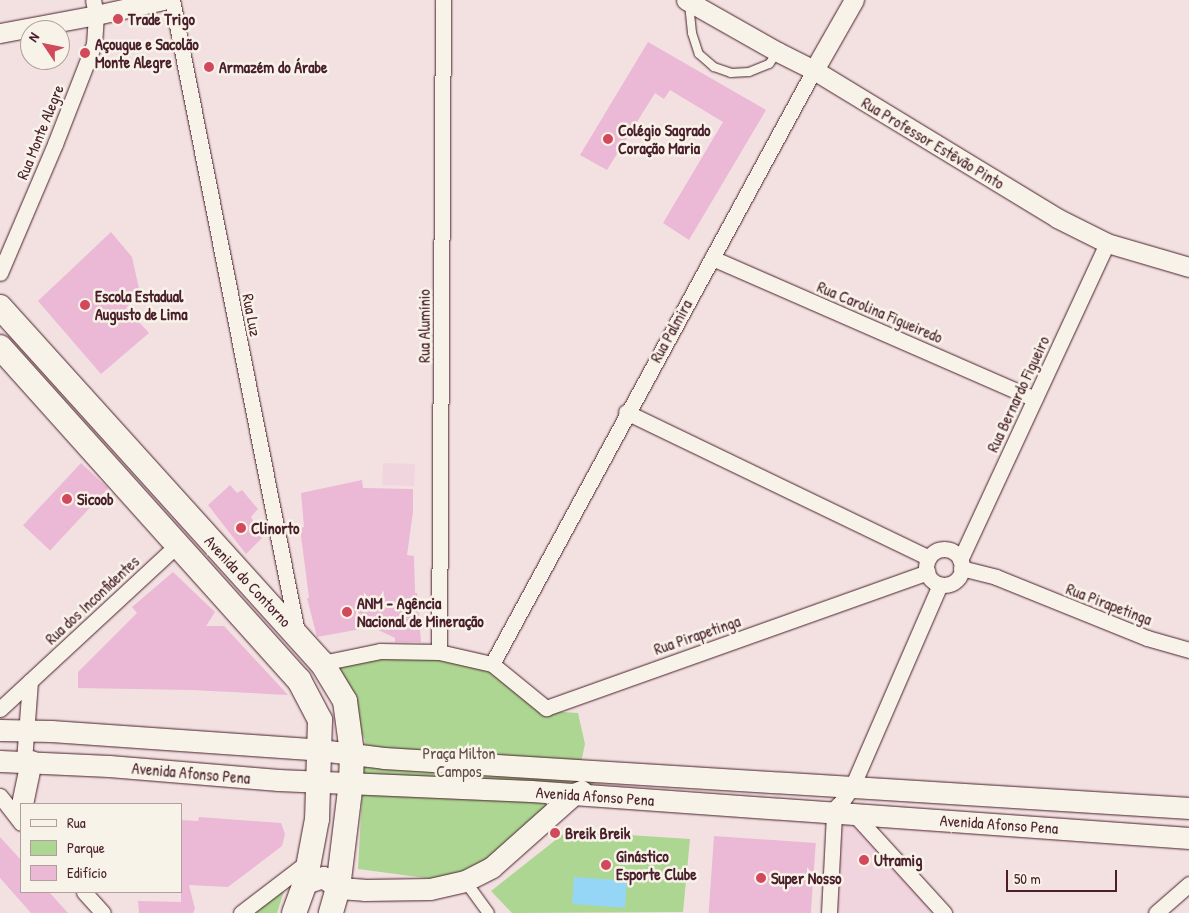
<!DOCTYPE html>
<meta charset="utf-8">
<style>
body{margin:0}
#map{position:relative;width:1189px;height:913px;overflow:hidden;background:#f3e1e2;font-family:"Patrick Hand",sans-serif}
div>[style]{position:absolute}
.built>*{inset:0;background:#f1d5de;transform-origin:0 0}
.green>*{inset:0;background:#add693}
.water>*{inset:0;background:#95d6f6;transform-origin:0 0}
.building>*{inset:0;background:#ebb8d5;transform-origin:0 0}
.roads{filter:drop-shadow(0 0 1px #4a1f2b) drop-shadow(0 0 1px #4a1f2b)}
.service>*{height:8px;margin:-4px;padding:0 4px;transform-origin:4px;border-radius:4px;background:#f7f3e8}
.pedestrian>*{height:11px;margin:-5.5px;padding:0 5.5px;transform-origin:5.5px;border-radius:5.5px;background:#f7f3e8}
.minor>*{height:15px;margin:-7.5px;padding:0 7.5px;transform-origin:7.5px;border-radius:7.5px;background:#f7f3e8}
.minor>.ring{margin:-7.5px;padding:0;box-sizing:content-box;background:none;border:15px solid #f7f3e8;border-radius:50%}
.tertiary>*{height:19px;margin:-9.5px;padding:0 9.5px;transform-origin:9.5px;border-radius:9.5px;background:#f7f3e8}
.secondary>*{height:21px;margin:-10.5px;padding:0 10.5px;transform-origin:10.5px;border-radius:10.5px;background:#f7f3e8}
.primary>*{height:24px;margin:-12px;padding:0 12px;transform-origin:12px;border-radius:12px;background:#f7f3e8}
.dots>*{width:14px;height:14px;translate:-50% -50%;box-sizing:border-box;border:2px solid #f7f3e8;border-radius:50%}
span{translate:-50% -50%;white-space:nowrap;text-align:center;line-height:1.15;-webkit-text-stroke:5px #f7f3e8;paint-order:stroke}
.poi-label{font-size:16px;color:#4a1f2b;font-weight:700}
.left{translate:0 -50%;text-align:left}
.street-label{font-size:16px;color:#4a1f2b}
.park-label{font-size:16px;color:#634d45}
.legend{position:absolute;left:20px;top:803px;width:162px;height:90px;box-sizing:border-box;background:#f7f3e8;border:1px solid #b29e9c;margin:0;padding:6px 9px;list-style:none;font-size:15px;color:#4a1f2b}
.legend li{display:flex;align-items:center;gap:10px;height:25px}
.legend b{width:25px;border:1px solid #b29e9c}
.north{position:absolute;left:20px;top:20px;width:50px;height:50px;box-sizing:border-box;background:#f7f3e8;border:1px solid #b29e9c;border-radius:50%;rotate:304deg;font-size:14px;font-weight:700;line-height:20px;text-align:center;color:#4a1f2b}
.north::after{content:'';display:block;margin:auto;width:18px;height:22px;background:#d1495b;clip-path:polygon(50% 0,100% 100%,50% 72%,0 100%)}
.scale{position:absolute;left:1006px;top:870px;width:111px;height:22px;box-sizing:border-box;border:2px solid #4a1f2b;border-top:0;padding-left:6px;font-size:15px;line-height:18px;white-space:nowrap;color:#4a1f2b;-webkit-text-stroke:4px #f7f3e8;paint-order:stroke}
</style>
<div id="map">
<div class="built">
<div style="left:383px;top:463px;width:32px;height:22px;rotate:2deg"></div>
<div style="clip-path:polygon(834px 814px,854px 814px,935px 913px,829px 913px)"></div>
</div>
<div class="green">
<div style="clip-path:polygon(379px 653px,491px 666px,546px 711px,578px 713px,585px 744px,581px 763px,622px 765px,536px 822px,490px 861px,464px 872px,433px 879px,358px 869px,365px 740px,330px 666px)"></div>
<div style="clip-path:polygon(567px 831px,690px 839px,683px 912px,512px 913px,491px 891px)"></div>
<div style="clip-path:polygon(287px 882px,277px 913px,249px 913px)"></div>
</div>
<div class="water">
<div style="left:574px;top:877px;width:53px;height:27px;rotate:4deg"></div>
</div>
<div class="building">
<div style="clip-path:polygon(648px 42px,766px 110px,689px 240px,663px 223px,723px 122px,670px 90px,664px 99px,655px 93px,607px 170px,580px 155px)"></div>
<div style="clip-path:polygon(111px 232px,132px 257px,140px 293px,126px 308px,149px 333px,101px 374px,38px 301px)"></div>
<div style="left:81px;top:463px;width:37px;height:85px;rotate:43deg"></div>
<div style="clip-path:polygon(362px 480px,363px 488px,413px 489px,413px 512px,407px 555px,414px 556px,415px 593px,417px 593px,421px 642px,395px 642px,395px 638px,372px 627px,317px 637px,307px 598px,309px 598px,300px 528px,304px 527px,301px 493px)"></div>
<div style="clip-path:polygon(230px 485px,237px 493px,242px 490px,258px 509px,251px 517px,262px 538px,246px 554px,208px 505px)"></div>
<div style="clip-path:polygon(173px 572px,215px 612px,206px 626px,224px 626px,288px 695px,191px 690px,78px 688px,78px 672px,137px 613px,132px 607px)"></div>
<div style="clip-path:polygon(199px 817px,281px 823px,285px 834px,282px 846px,228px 887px,189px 885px,195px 909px,193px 913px,139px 913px,138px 901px,181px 902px,181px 820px,198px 821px)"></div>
<div style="left:714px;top:836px;width:102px;height:77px;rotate:4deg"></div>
<div style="clip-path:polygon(0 837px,21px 860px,21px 892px,49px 892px,68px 913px,31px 913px,0 878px)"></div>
</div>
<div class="roads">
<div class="service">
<div style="left:689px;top:4px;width:29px;rotate:84deg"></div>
<div style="left:692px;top:33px;width:22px;rotate:72deg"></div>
<div style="left:699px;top:54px;width:20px;rotate:41deg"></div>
<div style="left:714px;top:67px;width:18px;rotate:19deg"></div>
<div style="left:731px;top:73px;width:18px;rotate:-3deg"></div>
<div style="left:749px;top:72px;width:22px;rotate:-22deg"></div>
<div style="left:769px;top:64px;width:15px;rotate:-53deg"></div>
</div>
<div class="pedestrian">
<div style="left:465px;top:881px;width:39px;rotate:54deg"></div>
</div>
<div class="minor">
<div style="left:172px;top:0;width:644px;rotate:78.81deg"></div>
<div style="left:712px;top:258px;width:352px;rotate:23.6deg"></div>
<div style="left:0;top:273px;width:140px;rotate:-66.9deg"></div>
<div style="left:55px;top:144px;width:107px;rotate:-68.7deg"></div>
<div style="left:94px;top:44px;width:29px;rotate:-86deg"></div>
<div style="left:96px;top:15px;width:15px;rotate:-101deg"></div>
<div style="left:626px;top:412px;width:336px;rotate:25.7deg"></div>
<div class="ring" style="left:926px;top:549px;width:21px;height:21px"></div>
<div style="left:960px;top:560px;width:349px;rotate:-65.1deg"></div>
<div style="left:961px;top:568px;width:36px;rotate:14deg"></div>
<div style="left:996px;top:577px;width:163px;rotate:22deg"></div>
<div style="left:1147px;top:638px;width:44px;rotate:15.9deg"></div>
<div style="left:439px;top:652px;width:652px;rotate:-89.65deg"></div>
<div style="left:322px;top:663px;width:59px;rotate:-11.7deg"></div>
<div style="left:380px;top:651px;width:59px;rotate:1deg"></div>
<div style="left:439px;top:652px;width:54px;rotate:12.8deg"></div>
<div style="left:492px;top:664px;width:70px;rotate:39.2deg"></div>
<div style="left:546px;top:708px;width:405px;rotate:-19.6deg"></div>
<div style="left:492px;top:664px;width:676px;rotate:-61.54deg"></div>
<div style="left:0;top:709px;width:241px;rotate:-42.8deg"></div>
<div style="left:24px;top:761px;width:80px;rotate:-85.7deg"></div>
<div style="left:0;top:796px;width:34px;rotate:52deg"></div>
<div style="left:830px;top:813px;width:18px;rotate:-45deg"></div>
<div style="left:843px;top:800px;width:16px;rotate:-55deg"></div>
<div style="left:852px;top:787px;width:220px;rotate:-66.5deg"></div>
<div style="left:854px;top:814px;width:134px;rotate:47.7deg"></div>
<div style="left:84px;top:892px;width:28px;rotate:48deg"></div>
<div style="left:241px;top:913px;width:86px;rotate:-37.4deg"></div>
<div style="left:829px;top:913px;width:99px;rotate:-87.1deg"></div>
<div style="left:1156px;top:913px;width:44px;rotate:-41.3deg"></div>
</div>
<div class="tertiary">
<div style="left:686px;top:0;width:106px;rotate:29.5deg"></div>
<div style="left:778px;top:52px;width:40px;rotate:26.6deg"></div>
<div style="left:814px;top:70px;width:285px;rotate:31.3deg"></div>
<div style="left:1057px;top:218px;width:56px;rotate:26.6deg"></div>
<div style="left:1107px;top:243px;width:85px;rotate:16.3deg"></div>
<div style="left:0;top:33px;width:98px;rotate:-10.6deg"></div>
<div style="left:96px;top:15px;width:69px;rotate:-12.6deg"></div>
<div style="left:814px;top:70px;width:81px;rotate:-60.3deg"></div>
</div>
<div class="secondary">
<div style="left:0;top:730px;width:51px;rotate:1.1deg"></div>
<div style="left:51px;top:731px;width:270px;rotate:4deg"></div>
<div style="left:320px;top:750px;width:64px;rotate:7.1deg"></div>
<div style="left:384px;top:758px;width:807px;rotate:3.55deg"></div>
<div style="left:0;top:761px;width:109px;rotate:2.6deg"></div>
<div style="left:109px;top:766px;width:170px;rotate:4.7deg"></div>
<div style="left:278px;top:780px;width:253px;rotate:2.5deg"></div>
<div style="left:531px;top:791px;width:660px;rotate:4.09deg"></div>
<div style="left:22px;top:804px;width:44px;rotate:-78.2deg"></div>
<div style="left:305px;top:883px;width:19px;rotate:-18deg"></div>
<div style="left:323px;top:877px;width:19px;rotate:36deg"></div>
<div style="left:338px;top:888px;width:26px;rotate:4deg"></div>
<div style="left:364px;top:890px;width:66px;rotate:-0.9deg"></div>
<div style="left:430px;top:889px;width:36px;rotate:-13deg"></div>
<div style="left:465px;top:881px;width:30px;rotate:-27deg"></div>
<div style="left:492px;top:867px;width:110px;rotate:-41.7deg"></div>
<div style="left:574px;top:794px;width:8px;rotate:-23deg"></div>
</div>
<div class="primary">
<div style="left:0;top:307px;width:480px;rotate:47.9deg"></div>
<div style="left:322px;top:663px;width:44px;rotate:58.8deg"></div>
<div style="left:345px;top:701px;width:52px;rotate:82.3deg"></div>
<div style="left:352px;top:753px;width:29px;rotate:92deg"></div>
<div style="left:351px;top:782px;width:107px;rotate:97deg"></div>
<div style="left:338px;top:888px;width:26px;rotate:106deg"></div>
<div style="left:0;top:347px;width:448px;rotate:48.1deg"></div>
<div style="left:299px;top:680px;width:45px;rotate:62.3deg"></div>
<div style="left:320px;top:720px;width:99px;rotate:91.7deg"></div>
<div style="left:317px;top:819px;width:65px;rotate:100.6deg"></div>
<div style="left:305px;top:883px;width:32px;rotate:110deg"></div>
</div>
</div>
<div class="dots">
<div style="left:118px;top:19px;background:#d1495b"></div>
<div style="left:85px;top:53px;background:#d1495b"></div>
<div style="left:209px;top:67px;background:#d1495b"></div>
<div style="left:608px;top:139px;background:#d1495b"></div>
<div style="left:85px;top:305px;background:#d1495b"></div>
<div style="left:67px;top:499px;background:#d1495b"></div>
<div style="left:241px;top:528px;background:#d1495b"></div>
<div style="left:347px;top:612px;background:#d1495b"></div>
<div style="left:555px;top:833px;background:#d1495b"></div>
<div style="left:864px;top:860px;background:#d1495b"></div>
<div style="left:606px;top:865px;background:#d1495b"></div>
<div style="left:761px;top:878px;background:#d1495b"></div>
</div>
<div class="poi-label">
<span class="left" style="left:128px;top:19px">Trade Trigo</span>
<span class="left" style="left:95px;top:53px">Açougue e Sacolão<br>Monte Alegre</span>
<span class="left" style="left:219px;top:67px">Armazém do Árabe</span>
<span class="left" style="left:618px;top:139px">Colégio Sagrado<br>Coração Maria</span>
<span class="left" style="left:95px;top:305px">Escola Estadual<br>Augusto de Lima</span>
<span class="left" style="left:77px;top:499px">Sicoob</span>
<span class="left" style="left:251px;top:528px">Clinorto</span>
<span class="left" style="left:357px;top:612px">ANM - Agência<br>Nacional de Mineração</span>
<span class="left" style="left:565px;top:833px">Breik Breik</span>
<span class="left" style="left:616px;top:865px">Ginástico<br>Esporte Clube</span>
<span class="left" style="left:874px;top:860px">Utramig</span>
<span class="left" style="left:771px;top:878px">Super Nosso</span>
</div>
<div class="street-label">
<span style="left:40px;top:132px;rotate:-68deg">Rua Monte Alegre</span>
<span style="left:933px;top:143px;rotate:31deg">Rua Professor Estêvão Pinto</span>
<span style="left:880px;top:312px;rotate:23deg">Rua Carolina Figueiredo</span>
<span style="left:252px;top:315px;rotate:79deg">Rua Luz</span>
<span style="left:424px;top:326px;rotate:-90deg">Rua Alumínio</span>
<span style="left:671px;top:331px;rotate:-61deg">Rua Palmira</span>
<span style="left:1018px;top:394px;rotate:-65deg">Rua Bernardo Figueiro</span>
<span style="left:248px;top:581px;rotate:47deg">Avenida do Contorno</span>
<span style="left:92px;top:600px;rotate:-43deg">Rua dos Inconfidentes</span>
<span style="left:1109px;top:604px;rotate:21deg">Rua Pirapetinga</span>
<span style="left:697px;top:635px;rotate:-19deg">Rua Pirapetinga</span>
<span style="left:191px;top:773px;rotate:5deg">Avenida Afonso Pena</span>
<span style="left:595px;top:796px;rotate:4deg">Avenida Afonso Pena</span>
<span style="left:999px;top:824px;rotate:4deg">Avenida Afonso Pena</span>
</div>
<div class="park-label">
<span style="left:459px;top:762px">Praça Milton<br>Campos</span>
</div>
<ul class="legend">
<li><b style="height:6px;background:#f7f3e8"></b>Rua</li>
<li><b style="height:14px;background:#add693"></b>Parque</li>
<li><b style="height:14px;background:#ebb8d5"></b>Edifício</li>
</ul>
<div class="north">N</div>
<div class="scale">50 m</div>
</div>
